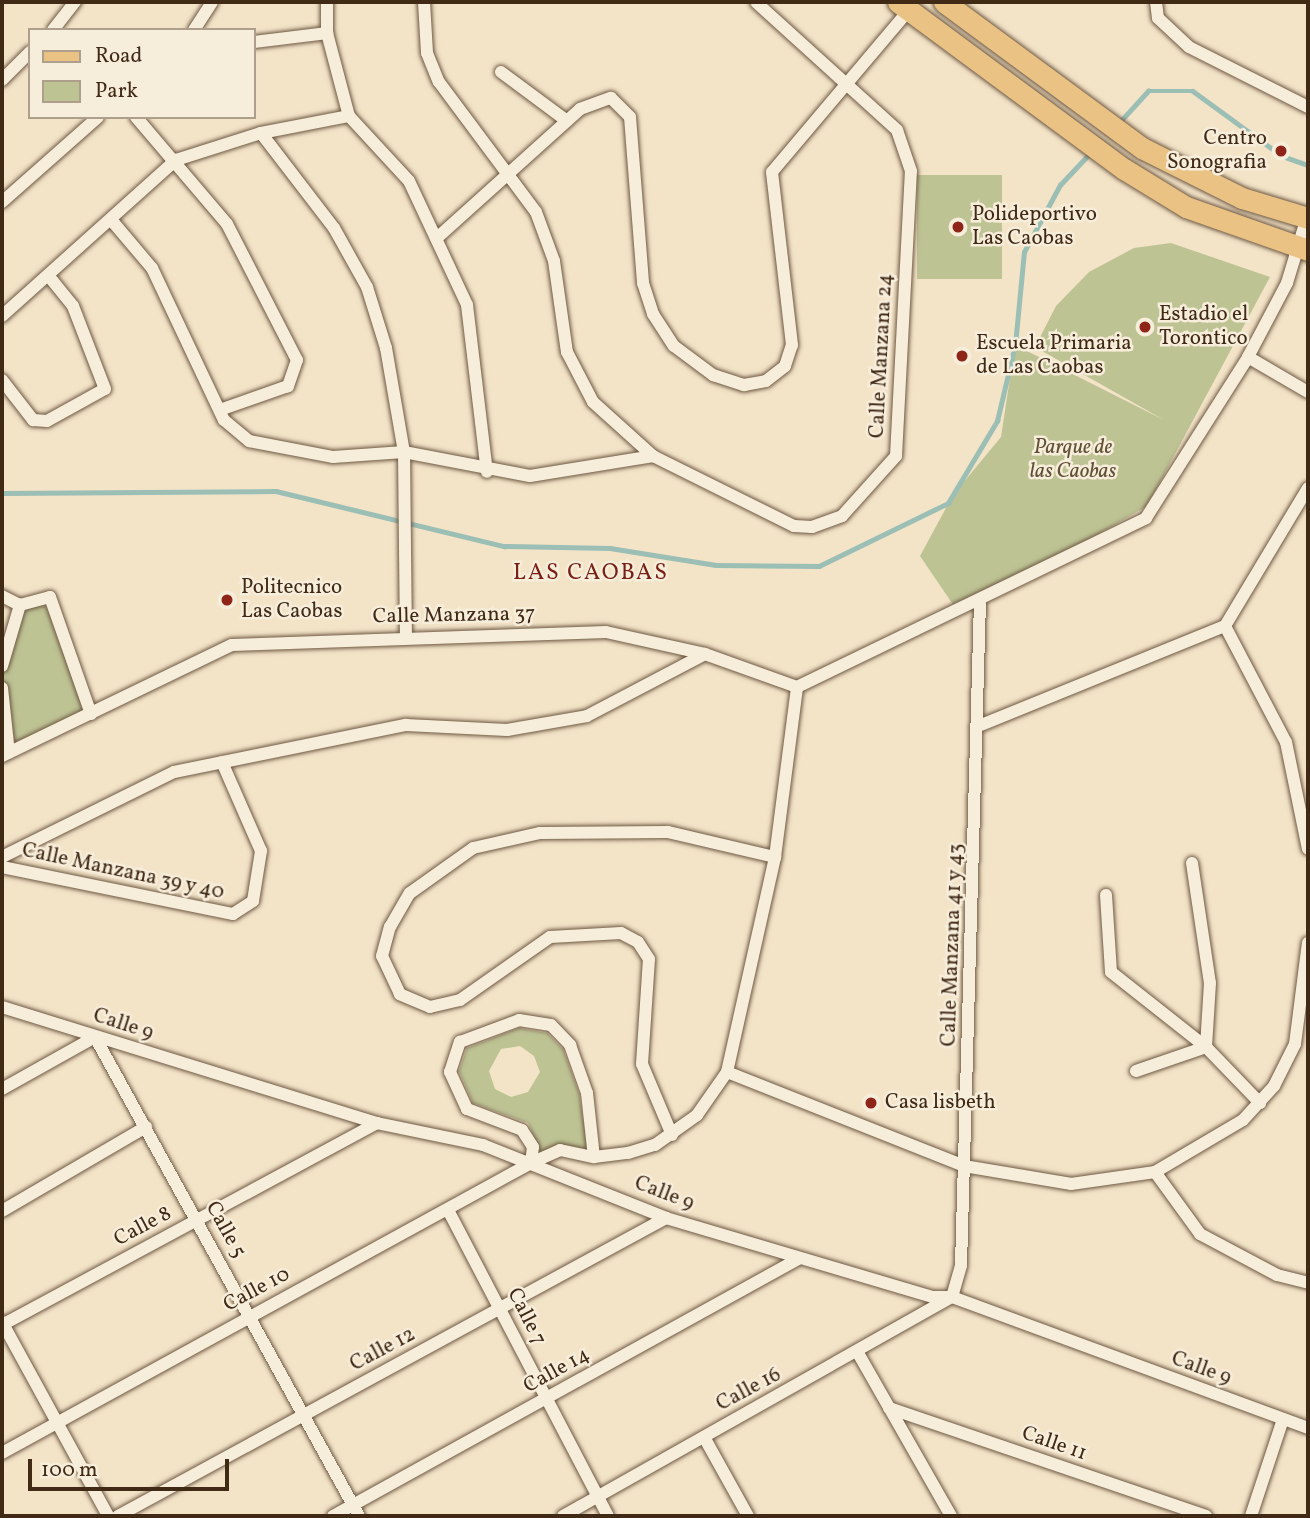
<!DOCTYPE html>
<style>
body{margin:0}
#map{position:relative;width:1310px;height:1518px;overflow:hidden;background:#f3e3c7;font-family:Vollkorn,serif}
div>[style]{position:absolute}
.green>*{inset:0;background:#bec394;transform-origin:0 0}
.stream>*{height:4.5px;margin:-2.25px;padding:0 2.25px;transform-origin:2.25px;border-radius:2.25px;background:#9bbeb5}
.roads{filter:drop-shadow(0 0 2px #6d5842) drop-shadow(0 0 2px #6d5842)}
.street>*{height:12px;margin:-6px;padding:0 6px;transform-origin:6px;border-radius:6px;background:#f7eddb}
.primary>*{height:21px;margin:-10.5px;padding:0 10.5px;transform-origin:10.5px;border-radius:10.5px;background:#eac284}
.dots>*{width:19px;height:19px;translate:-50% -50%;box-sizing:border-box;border:4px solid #f7eddb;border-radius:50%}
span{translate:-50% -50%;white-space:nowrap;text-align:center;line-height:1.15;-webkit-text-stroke:5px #f7eddb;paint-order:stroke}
.poi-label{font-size:21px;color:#402a16}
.right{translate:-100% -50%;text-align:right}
.left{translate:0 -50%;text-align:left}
.street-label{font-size:21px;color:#402a16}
.park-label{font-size:21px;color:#605036;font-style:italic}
.neighbourhood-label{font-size:23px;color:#7a1f14;letter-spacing:2px}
.frame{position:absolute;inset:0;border:4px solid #402a16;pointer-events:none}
.legend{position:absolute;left:28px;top:28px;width:228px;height:91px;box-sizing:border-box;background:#f7eddb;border:2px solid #ae9f8c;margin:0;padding:9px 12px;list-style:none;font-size:21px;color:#402a16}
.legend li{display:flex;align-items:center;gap:14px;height:35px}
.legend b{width:35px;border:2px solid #ae9f8c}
.scale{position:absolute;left:28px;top:1459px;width:201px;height:32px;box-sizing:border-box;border:4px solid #402a16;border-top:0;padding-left:9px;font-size:21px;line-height:24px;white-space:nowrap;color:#402a16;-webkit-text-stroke:5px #f7eddb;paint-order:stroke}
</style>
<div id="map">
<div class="green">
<div style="left:917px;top:175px;width:85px;height:104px"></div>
<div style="clip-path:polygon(1171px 243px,1270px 277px,1147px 506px,980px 603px,954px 606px,920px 556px,953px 495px,1001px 437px,1015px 345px,1164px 420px,1035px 347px,1056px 306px,1089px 272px,1134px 248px)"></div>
<div style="clip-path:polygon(35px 601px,47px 608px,84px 712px,15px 745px,3px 675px,18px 618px)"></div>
<div style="clip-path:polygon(evenodd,519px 1028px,547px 1033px,563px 1049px,579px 1094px,588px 1149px,560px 1145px,541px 1153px,528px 1123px,473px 1103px,459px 1071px,467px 1048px,519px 1028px,520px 1046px,534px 1056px,540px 1072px,528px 1092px,511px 1097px,495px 1089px,489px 1071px,501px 1049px,520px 1046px)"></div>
</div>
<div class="stream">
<div style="left:1118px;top:124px;width:45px;rotate:-47.7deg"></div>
<div style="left:1148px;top:91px;width:45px"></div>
<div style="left:1193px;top:91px;width:110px;rotate:36.1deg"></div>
<div style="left:1282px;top:156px;width:28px;rotate:19deg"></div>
<div style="left:2px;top:493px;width:274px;rotate:-0.4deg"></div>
<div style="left:276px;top:491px;width:235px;rotate:13.6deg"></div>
<div style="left:504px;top:546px;width:106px;rotate:1.1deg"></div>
<div style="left:610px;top:548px;width:107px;rotate:9.1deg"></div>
<div style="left:716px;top:565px;width:103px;rotate:0.6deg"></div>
<div style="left:819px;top:566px;width:144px;rotate:-26deg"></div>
<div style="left:948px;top:503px;width:96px;rotate:-59.1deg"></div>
<div style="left:997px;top:421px;width:78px;rotate:-76.7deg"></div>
<div style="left:1015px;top:345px;width:93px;rotate:-84.5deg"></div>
<div style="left:1024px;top:252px;width:76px;rotate:-61.8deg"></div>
<div style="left:1060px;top:185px;width:44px;rotate:-46.8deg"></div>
</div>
<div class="roads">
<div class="street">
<div style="left:327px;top:2px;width:31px;rotate:90deg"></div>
<div style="left:327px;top:33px;width:86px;rotate:75.2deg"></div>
<div style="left:424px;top:2px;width:51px;rotate:86.6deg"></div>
<div style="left:427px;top:53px;width:31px;rotate:68deg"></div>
<div style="left:439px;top:82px;width:162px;rotate:53.3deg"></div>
<div style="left:536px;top:212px;width:52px;rotate:69.8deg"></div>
<div style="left:554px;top:261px;width:92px;rotate:81.9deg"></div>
<div style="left:567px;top:352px;width:56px;rotate:62.5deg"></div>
<div style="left:593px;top:402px;width:81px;rotate:42deg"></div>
<div style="left:653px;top:456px;width:157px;rotate:26.4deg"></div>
<div style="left:794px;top:526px;width:18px;rotate:3deg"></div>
<div style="left:812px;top:527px;width:32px;rotate:-20deg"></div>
<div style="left:842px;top:516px;width:81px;rotate:-48deg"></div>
<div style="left:896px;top:456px;width:285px;rotate:-87deg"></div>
<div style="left:911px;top:171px;width:43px;rotate:-108.9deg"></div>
<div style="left:897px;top:130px;width:190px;rotate:-137.8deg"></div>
<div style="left:1156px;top:2px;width:16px;rotate:83deg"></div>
<div style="left:1158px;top:18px;width:42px;rotate:43.1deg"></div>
<div style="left:1189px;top:47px;width:133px;rotate:26.8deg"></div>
<div style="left:53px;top:30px;width:36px;rotate:-52deg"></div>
<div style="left:194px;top:30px;width:33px;rotate:-57deg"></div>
<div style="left:254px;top:42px;width:74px;rotate:-7deg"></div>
<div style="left:501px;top:72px;width:82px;rotate:36.6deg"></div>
<div style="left:2px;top:80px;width:40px;rotate:-45deg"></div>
<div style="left:349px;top:116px;width:88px;rotate:47.3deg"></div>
<div style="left:409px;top:181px;width:137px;rotate:64.9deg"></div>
<div style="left:467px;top:305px;width:168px;rotate:83.2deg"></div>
<div style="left:136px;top:117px;width:140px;rotate:49.6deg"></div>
<div style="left:227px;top:224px;width:153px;rotate:62.8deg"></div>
<div style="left:297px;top:360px;width:28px;rotate:109deg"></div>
<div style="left:288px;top:386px;width:72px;rotate:160.6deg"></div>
<div style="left:261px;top:133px;width:120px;rotate:52.5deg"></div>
<div style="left:334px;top:228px;width:68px;rotate:60.8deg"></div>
<div style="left:367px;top:287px;width:64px;rotate:72.7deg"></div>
<div style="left:386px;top:348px;width:106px;rotate:80.2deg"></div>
<div style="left:404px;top:452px;width:182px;rotate:89.4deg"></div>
<div style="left:2px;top:202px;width:128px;rotate:-41.5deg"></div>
<div style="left:113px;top:222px;width:60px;rotate:49.7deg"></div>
<div style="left:152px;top:268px;width:168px;rotate:64.7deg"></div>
<div style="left:224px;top:420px;width:33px;rotate:40deg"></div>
<div style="left:249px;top:441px;width:86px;rotate:10.8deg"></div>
<div style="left:333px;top:457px;width:71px;rotate:-4deg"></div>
<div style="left:404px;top:452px;width:128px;rotate:10.8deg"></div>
<div style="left:530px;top:476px;width:125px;rotate:-9.2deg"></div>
<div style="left:438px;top:237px;width:191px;rotate:-42deg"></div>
<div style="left:580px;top:109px;width:33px;rotate:-20deg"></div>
<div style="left:611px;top:98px;width:27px;rotate:45deg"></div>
<div style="left:630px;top:117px;width:167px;rotate:85.5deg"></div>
<div style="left:643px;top:283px;width:33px;rotate:72deg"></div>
<div style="left:653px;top:314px;width:38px;rotate:57deg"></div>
<div style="left:674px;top:346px;width:49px;rotate:36.6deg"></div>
<div style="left:713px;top:375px;width:33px;rotate:18deg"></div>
<div style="left:744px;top:385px;width:22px;rotate:-10deg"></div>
<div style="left:766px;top:381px;width:24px;rotate:-38deg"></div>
<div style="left:785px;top:366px;width:22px;rotate:-72deg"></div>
<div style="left:792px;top:345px;width:174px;rotate:-96.6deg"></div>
<div style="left:772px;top:172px;width:212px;rotate:-49.8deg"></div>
<div style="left:2px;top:316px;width:234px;rotate:-41.9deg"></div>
<div style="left:176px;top:160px;width:89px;rotate:-17.6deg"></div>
<div style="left:261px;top:133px;width:90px;rotate:-10.9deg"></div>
<div style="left:1248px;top:357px;width:69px;rotate:30.3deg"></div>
<div style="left:2px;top:380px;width:51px;rotate:52.2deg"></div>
<div style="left:33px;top:420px;width:14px;rotate:4deg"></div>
<div style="left:47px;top:421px;width:66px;rotate:-28.9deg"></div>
<div style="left:105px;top:389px;width:89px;rotate:-111.1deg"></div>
<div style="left:73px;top:306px;width:38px;rotate:-129deg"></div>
<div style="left:2px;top:596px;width:20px;rotate:27deg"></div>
<div style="left:1225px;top:626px;width:131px;rotate:62.3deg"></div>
<div style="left:1286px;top:742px;width:109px;rotate:78.4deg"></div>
<div style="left:1225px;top:626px;width:161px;rotate:-59deg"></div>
<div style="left:2px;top:666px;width:64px;rotate:-73.6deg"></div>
<div style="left:20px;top:605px;width:31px;rotate:-15deg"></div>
<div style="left:50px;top:597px;width:124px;rotate:70.7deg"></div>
<div style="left:797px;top:687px;width:388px;rotate:-25.8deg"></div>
<div style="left:1146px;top:518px;width:191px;rotate:-57.6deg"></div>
<div style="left:1248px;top:357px;width:84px;rotate:-62.2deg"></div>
<div style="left:1287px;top:283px;width:72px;rotate:-73.1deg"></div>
<div style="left:2px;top:688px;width:65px;rotate:83.9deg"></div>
<div style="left:981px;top:725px;width:263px;rotate:-22.1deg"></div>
<div style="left:2px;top:756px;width:255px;rotate:-25.8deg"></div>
<div style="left:232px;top:645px;width:374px;rotate:-2deg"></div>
<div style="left:606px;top:632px;width:101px;rotate:12.5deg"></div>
<div style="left:705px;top:654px;width:98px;rotate:19.7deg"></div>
<div style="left:2px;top:857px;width:192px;rotate:-26.3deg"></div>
<div style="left:174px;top:772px;width:237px;rotate:-11.5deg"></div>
<div style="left:406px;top:725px;width:101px;rotate:2.8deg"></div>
<div style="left:507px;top:730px;width:81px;rotate:-9.9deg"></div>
<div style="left:587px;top:716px;width:133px;rotate:-27.7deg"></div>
<div style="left:1192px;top:863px;width:121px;rotate:81.5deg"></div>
<div style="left:1210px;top:983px;width:64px;rotate:93.6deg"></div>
<div style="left:1206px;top:1047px;width:78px;rotate:46deg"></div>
<div style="left:2px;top:867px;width:236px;rotate:11.5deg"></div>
<div style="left:233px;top:914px;width:24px;rotate:-33deg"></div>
<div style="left:253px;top:901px;width:51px;rotate:-80.9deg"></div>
<div style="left:261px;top:851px;width:97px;rotate:-113.7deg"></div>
<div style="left:1106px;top:895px;width:77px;rotate:86.3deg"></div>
<div style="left:1111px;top:972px;width:121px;rotate:38.3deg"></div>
<div style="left:1206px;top:1047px;width:74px;rotate:161.1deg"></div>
<div style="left:2px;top:1007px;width:393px;rotate:17.2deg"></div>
<div style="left:377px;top:1123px;width:108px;rotate:11.7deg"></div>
<div style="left:483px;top:1145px;width:197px;rotate:21.7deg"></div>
<div style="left:666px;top:1218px;width:278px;rotate:16.5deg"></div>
<div style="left:933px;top:1297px;width:19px"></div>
<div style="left:952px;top:1297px;width:379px;rotate:20.2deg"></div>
<div style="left:727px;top:1072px;width:255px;rotate:21.6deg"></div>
<div style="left:964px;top:1166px;width:109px;rotate:9.5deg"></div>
<div style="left:1071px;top:1184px;width:85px;rotate:-8.1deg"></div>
<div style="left:2px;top:1089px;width:107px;rotate:-29.2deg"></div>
<div style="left:95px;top:1037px;width:547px;rotate:61.14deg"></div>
<div style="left:672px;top:1135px;width:77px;rotate:-112.9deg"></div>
<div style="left:642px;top:1064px;width:105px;rotate:-86.2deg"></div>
<div style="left:649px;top:959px;width:20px;rotate:-123deg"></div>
<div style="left:638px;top:942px;width:19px;rotate:-152deg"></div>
<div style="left:621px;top:933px;width:71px;rotate:176.8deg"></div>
<div style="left:550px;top:937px;width:110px;rotate:145deg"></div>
<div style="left:460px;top:1000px;width:31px;rotate:167deg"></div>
<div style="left:430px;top:1007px;width:33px;rotate:-157deg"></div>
<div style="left:400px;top:994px;width:42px;rotate:-115.3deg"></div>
<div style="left:382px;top:956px;width:30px;rotate:-75deg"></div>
<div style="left:390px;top:927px;width:39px;rotate:-60deg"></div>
<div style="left:410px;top:893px;width:77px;rotate:-35.5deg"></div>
<div style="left:473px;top:848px;width:69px;rotate:-12.6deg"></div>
<div style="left:540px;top:833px;width:128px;rotate:-0.4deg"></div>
<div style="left:668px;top:832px;width:110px;rotate:13.2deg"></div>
<div style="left:531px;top:1163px;width:16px;rotate:-83deg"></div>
<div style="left:533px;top:1147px;width:20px;rotate:-123deg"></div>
<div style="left:522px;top:1130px;width:59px;rotate:-159.1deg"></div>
<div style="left:467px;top:1109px;width:41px;rotate:-114.7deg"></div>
<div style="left:450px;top:1072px;width:32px;rotate:-72deg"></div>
<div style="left:460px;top:1042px;width:63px;rotate:-20.4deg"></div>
<div style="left:519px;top:1020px;width:32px;rotate:9deg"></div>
<div style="left:551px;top:1025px;width:28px;rotate:46deg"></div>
<div style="left:570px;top:1045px;width:51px;rotate:70.5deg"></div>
<div style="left:587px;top:1093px;width:64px;rotate:83.8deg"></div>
<div style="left:1155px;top:1172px;width:102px;rotate:-30.6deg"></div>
<div style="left:1243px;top:1120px;width:46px;rotate:-47.6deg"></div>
<div style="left:1274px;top:1086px;width:47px;rotate:-63.4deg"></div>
<div style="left:1295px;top:1044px;width:102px;rotate:-82.7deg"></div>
<div style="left:1155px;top:1172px;width:77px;rotate:54deg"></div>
<div style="left:1200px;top:1234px;width:87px;rotate:28deg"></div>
<div style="left:1277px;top:1275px;width:32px;rotate:14deg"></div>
<div style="left:448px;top:1210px;width:345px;rotate:62.4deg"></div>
<div style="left:2px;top:1211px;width:167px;rotate:-30.3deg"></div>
<div style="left:2px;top:1322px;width:221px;rotate:61.3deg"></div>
<div style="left:2px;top:1325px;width:426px;rotate:-28.3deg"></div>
<div style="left:858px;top:1353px;width:188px;rotate:60.3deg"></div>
<div style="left:889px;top:1408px;width:335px;rotate:18.8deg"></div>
<div style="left:704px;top:1437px;width:90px;rotate:60.9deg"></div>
<div style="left:2px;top:1453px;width:603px;rotate:-28.73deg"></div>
<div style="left:531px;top:1163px;width:32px;rotate:-24deg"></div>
<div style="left:560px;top:1150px;width:35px;rotate:12deg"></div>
<div style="left:594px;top:1157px;width:34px;rotate:-7deg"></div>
<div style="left:628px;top:1153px;width:28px;rotate:-17deg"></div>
<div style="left:655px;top:1145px;width:52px;rotate:-35.5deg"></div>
<div style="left:697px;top:1115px;width:52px;rotate:-55.1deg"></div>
<div style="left:727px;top:1072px;width:220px;rotate:-77.4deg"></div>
<div style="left:775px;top:857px;width:171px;rotate:-82.6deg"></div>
<div style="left:118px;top:1516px;width:624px;rotate:-28.54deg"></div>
<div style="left:333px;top:1516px;width:531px;rotate:-28.93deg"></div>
<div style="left:563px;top:1516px;width:446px;rotate:-29.4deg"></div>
<div style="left:952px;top:1297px;width:33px;rotate:-74deg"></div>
<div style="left:961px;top:1265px;width:662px;rotate:-88.36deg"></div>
<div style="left:1251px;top:1516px;width:102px;rotate:-71.7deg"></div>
</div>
<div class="primary">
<div style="left:898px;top:2px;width:281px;rotate:36.5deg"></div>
<div style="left:1124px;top:169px;width:73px;rotate:31.5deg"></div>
<div style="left:1186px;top:207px;width:129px;rotate:19.4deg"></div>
<div style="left:944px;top:2px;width:246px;rotate:36.4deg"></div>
<div style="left:1142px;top:148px;width:112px;rotate:26.6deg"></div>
<div style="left:1242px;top:198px;width:69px;rotate:16.9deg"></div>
</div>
</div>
<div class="dots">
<div style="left:1281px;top:151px;background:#8f2418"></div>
<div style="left:958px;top:227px;background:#8f2418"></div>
<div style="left:1145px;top:327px;background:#8f2418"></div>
<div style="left:962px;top:356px;background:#8f2418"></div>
<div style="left:227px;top:600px;background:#8f2418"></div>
<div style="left:871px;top:1103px;background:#8f2418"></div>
</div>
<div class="poi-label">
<span class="right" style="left:1267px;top:151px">Centro<br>Sonografia</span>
<span class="left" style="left:972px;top:227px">Polideportivo<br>Las Caobas</span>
<span class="left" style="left:1159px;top:327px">Estadio el<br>Torontico</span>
<span class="left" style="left:976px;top:356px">Escuela Primaria<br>de Las Caobas</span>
<span class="left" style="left:241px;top:600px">Politecnico<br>Las Caobas</span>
<span class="left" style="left:885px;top:1103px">Casa lisbeth</span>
</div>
<div class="street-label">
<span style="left:882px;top:356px;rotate:-87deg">Calle Manzana 24</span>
<span style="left:454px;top:616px;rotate:-1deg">Calle Manzana 37</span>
<span style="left:123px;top:872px;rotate:12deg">Calle Manzana 39 y 40</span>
<span style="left:953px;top:945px;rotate:-88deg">Calle Manzana 41 y 43</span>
<span style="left:123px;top:1025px;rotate:18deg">Calle 9</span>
<span style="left:664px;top:1194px;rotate:21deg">Calle 9</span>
<span style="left:143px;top:1227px;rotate:-28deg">Calle 8</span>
<span style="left:225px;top:1230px;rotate:61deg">Calle 5</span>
<span style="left:257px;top:1290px;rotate:-28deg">Calle 10</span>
<span style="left:526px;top:1317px;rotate:63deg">Calle 7</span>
<span style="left:383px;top:1350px;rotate:-28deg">Calle 12</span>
<span style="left:1201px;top:1369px;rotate:20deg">Calle 9</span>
<span style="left:557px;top:1371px;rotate:-29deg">Calle 14</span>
<span style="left:749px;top:1390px;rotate:-28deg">Calle 16</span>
<span style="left:1054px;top:1444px;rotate:19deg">Calle 11</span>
</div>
<div class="park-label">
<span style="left:1073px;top:460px">Parque de<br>las Caobas</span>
</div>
<div class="neighbourhood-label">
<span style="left:591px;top:573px">LAS CAOBAS</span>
</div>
<div class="frame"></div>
<ul class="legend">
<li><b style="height:9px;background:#eac284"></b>Road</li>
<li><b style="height:19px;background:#bec394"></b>Park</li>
</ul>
<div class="scale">100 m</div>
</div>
